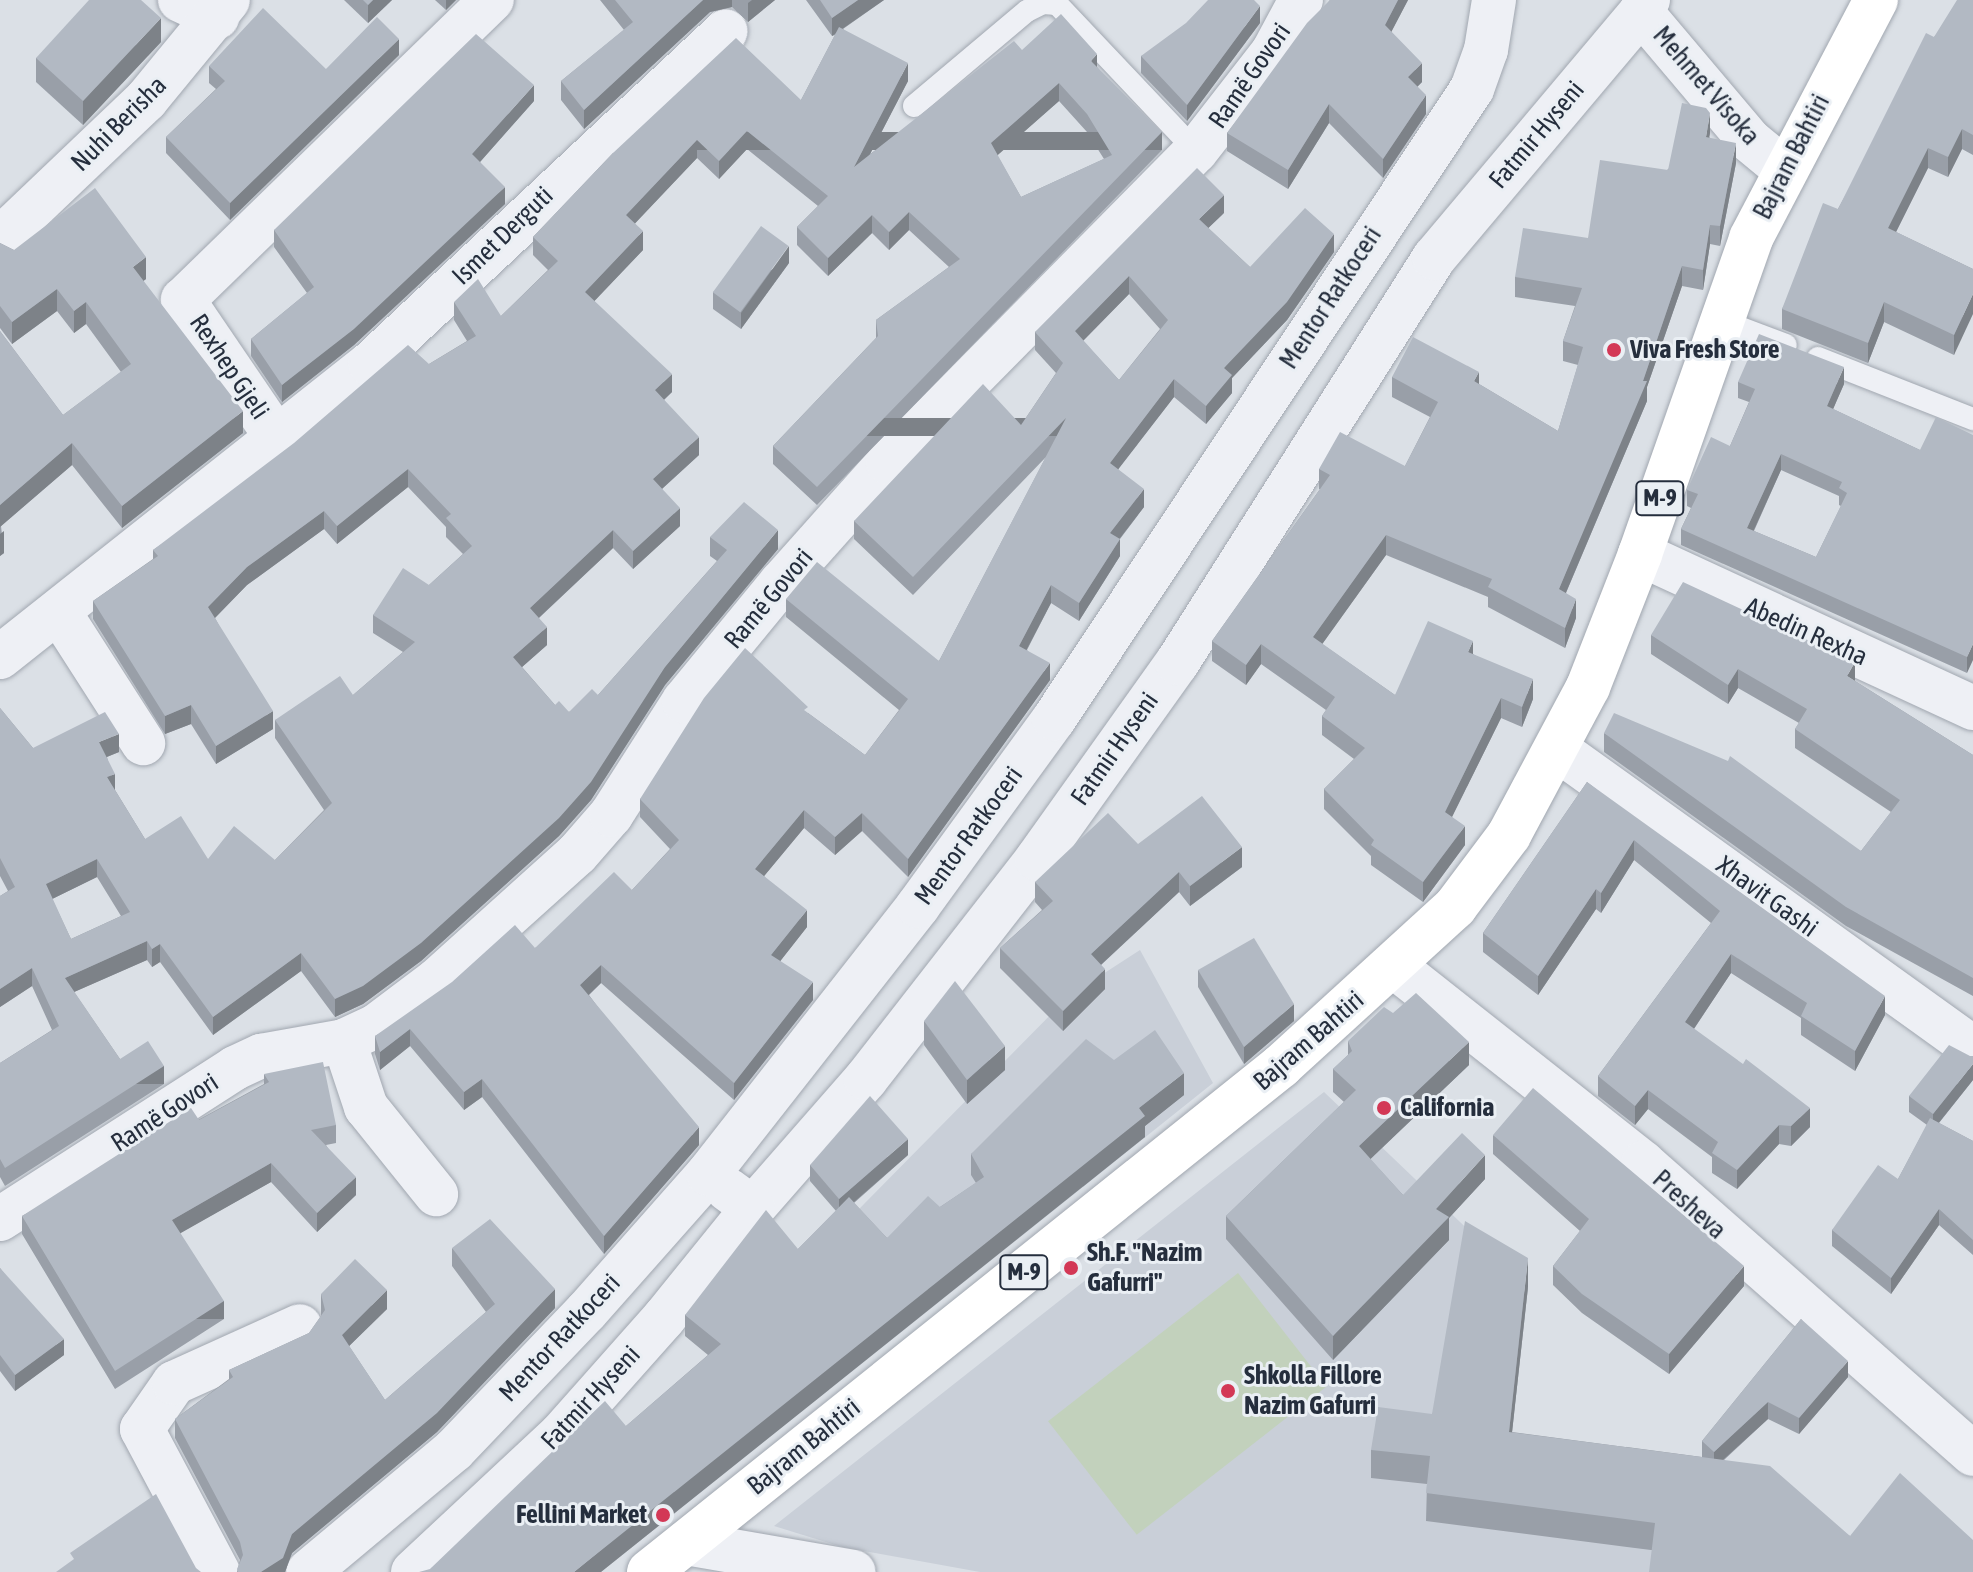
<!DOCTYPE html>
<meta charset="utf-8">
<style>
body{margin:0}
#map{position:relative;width:1973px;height:1572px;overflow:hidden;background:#dbe0e6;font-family:"Asap Condensed",sans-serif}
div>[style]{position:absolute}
.built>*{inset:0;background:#c9cfd8}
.green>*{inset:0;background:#c2d1bc;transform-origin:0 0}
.roads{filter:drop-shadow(0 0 2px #a1a7b0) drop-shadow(0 0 2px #a1a7b0)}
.service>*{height:22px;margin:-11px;padding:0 11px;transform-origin:11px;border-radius:11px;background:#eef0f5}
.minor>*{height:44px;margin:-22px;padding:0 22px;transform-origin:22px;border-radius:22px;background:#eef0f5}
.tertiary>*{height:44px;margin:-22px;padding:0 22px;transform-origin:22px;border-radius:22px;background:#eef0f5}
.primary>*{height:44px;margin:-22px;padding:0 22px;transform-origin:22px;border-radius:22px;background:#fff}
.wall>*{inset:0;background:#999fa8}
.shaded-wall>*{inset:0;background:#7d8288;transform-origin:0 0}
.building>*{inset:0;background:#b2b9c3;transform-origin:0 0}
.dots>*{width:22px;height:22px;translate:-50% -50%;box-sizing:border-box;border:4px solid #eaeff4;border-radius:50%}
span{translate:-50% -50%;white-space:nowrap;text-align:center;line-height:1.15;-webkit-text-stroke:6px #eaeff4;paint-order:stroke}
.shield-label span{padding:2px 6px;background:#eaeff4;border:2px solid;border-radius:6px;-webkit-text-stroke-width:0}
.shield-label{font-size:24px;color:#252e3d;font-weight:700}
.street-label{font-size:26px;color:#252e3d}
.poi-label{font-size:26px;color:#252e3d;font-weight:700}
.left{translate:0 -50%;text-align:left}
.right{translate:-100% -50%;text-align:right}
</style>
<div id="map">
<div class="built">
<div style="clip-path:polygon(1140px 950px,1213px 1083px,601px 1572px,435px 1572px,634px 1457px,796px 1273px,1069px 996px)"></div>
<div style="clip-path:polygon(1324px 1092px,1527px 1286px,1509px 1460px,1859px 1572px,980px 1572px,842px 1547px,774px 1526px)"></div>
</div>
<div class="green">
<div style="left:1238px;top:1273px;width:144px;height:241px;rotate:52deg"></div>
</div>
<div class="roads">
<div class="service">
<div style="left:914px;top:106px;width:148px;rotate:-40.1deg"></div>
<div style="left:1027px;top:11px;width:18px;rotate:-27deg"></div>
<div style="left:1043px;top:3px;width:14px;rotate:4deg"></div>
<div style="left:1057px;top:4px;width:202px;rotate:46.6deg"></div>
<div style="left:1722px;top:321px;width:68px;rotate:20.6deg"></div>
<div style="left:1818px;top:358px;width:167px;rotate:21.5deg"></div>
</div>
<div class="minor">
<div style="left:180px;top:0;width:41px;rotate:24.7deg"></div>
<div style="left:1648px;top:0;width:14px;rotate:120deg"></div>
<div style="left:1641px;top:12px;width:167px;rotate:49.8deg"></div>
<div style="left:1749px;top:140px;width:44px;rotate:39.5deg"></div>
<div style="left:0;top:239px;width:202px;rotate:-43.6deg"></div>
<div style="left:146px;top:100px;width:129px;rotate:-50.6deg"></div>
<div style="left:279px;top:441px;width:171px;rotate:-124.2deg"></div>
<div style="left:183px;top:300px;width:431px;rotate:-44.2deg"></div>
<div style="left:59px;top:612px;width:156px;rotate:57.3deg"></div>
<div style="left:0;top:657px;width:472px;rotate:-38.4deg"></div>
<div style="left:370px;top:364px;width:487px;rotate:-43.1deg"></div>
<div style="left:1558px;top:750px;width:511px;rotate:35.68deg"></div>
<div style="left:1395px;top:967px;width:316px;rotate:38.3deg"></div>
<div style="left:1643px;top:1163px;width:440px;rotate:41.4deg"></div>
<div style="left:344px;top:1041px;width:70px;rotate:71.6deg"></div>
<div style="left:366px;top:1107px;width:112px;rotate:51.2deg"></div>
<div style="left:753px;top:1208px;width:171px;rotate:-48.8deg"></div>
<div style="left:866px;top:1079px;width:279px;rotate:-52.1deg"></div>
<div style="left:1037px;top:859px;width:241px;rotate:-54.5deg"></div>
<div style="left:1177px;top:663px;width:480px;rotate:-57.6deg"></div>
<div style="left:1434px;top:258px;width:322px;rotate:-49.9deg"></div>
<div style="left:0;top:1219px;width:279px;rotate:-32.7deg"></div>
<div style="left:235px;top:1068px;width:29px;rotate:-25deg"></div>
<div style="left:261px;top:1056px;width:84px;rotate:-10.2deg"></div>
<div style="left:344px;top:1041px;width:35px;rotate:-25deg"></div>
<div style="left:376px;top:1026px;width:76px;rotate:-37deg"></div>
<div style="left:437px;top:980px;width:188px;rotate:-42deg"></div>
<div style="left:577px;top:854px;width:52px;rotate:-48.9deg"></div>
<div style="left:611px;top:815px;width:135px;rotate:-57.4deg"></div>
<div style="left:684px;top:701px;width:153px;rotate:-50.6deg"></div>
<div style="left:781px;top:583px;width:161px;rotate:-48.3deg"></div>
<div style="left:888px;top:463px;width:438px;rotate:-45.4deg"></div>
<div style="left:1196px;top:151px;width:125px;rotate:-52.1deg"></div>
<div style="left:1273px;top:52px;width:59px;rotate:-61.7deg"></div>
<div style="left:686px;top:1543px;width:170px;rotate:9.8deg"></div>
<div style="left:218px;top:1572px;width:162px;rotate:-118deg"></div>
<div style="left:142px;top:1429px;width:56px;rotate:-55.2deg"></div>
<div style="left:174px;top:1383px;width:138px;rotate:-24.3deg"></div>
<div style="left:308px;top:1572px;width:190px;rotate:-39.9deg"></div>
<div style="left:454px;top:1450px;width:191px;rotate:-46.3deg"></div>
<div style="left:586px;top:1312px;width:184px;rotate:-48.5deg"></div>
<div style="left:708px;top:1174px;width:340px;rotate:-51.9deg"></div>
<div style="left:918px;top:906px;width:231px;rotate:-54deg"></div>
<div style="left:1054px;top:719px;width:756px;rotate:-56.44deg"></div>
<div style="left:1472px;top:89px;width:41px;rotate:-70.3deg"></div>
<div style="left:1486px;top:50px;width:51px;rotate:-80.9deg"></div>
<div style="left:413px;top:1572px;width:202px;rotate:-43deg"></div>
<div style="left:561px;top:1434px;width:155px;rotate:-48.4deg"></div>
<div style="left:664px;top:1318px;width:141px;rotate:-51deg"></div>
<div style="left:753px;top:1208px;width:31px;rotate:-144deg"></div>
</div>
<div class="tertiary">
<div style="left:1640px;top:554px;width:367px;rotate:24.8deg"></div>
</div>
<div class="primary">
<div style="left:649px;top:1572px;width:810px;rotate:-38.68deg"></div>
<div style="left:1281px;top:1066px;width:236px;rotate:-42.4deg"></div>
<div style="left:1455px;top:907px;width:90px;rotate:-53.1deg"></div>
<div style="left:1509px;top:835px;width:168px;rotate:-61.9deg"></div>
<div style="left:1588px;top:687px;width:143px;rotate:-68.6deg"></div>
<div style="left:1640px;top:554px;width:335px;rotate:-70.6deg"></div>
<div style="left:1751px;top:238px;width:269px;rotate:-62.3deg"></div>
</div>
</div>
<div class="wall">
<div style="clip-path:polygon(344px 0,392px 0,368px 23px)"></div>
<div style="clip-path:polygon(435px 0,456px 0,446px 10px)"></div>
<div style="clip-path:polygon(600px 0,775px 0,748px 22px,732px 7px,710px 12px,584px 129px,561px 100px,561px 81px,624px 30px)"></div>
<div style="clip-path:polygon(evenodd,806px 0,884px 0,843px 29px,908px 81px,870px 154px,1022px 50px,1097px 67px,1162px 150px,817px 505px,773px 464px,773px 446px,876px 338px,876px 320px,949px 267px,909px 230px,889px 250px,872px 233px,828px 276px,797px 245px,797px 227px,818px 206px,747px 149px,719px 179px,697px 158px,635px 223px,643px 250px,594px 301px,672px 392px,664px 400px,699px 455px,662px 489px,680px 526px,633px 569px,613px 548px,539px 618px,547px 645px,522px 667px,555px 705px,569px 712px,598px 695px,717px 561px,710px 556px,710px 537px,778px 549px,665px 685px,591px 800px,559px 836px,421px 961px,363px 1004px,335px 1017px,301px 971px,213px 1035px,160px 962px,152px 967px,147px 960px,74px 992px,120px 1059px,164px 1084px,5px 1186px,0 1177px,0 1063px,52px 1030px,32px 986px,0 1007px,0 896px,8px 891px,0 876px,0 708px,33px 748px,119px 752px,107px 757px,115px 790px,145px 839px,208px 859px,275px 860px,324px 810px,275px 738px,275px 720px,353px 695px,403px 652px,373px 633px,373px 615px,429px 585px,463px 554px,446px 537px,446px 527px,408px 487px,337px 544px,324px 529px,247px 585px,215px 618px,273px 729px,216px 764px,191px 724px,165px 734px,93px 619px,93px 601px,153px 559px,153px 550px,429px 364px,467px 341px,454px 320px,454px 302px,501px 316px,548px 270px,533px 255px,533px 237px,613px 153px,801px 100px,835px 35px,832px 36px,806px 0,1059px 101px,1087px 132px,1104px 159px,1021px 197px,997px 155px,1059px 101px,806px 0,97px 877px,121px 916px,71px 939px,52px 899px,97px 877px)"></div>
<div style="clip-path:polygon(1330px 0,1408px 0,1391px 32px,1422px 82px,1417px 87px,1426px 114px,1383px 178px,1329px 123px,1288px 189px,1227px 151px,1227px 133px)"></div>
<div style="clip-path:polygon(1973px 0,1973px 155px,1962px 149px,1948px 177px,1928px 168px,1896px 232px,1973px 269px,1954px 355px,1884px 322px,1868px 363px,1782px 329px,1782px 309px,1934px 37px)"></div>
<div style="clip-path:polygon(1260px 23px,1187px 121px,1141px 73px,1141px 56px)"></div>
<div style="clip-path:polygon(161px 42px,83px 125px,36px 82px,36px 58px)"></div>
<div style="clip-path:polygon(399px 55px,230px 220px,166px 153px,166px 137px,216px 89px,209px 83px,209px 66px,326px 69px)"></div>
<div style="clip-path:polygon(534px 101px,480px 162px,505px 204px,354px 345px,282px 402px,251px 356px,251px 339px,307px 293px,274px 247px,274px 230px)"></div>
<div style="clip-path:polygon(1710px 133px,1709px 137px,1736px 163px,1720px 246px,1710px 244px,1703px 290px,1682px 286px,1647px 387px,1647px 401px,1566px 593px,1576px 618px,1565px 648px,1488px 607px,1488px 597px,1386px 555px,1322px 644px,1395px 695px,1473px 654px,1533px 699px,1522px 727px,1501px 718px,1452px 817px,1465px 845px,1423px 902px,1371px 865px,1371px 856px,1324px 809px,1324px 789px,1354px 759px,1322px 735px,1322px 716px,1326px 710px,1261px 664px,1246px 685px,1212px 661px,1212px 641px,1320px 489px,1319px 489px,1319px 469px,1405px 466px,1430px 417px,1392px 397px,1392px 377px,1479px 384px,1558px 431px,1578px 365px,1563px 361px,1563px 341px,1575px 306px,1515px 297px,1515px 277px,1588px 238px)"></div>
<div style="clip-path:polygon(evenodd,1224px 213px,1208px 228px,1250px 267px,1334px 252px,1287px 320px,1232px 378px,1232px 393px,1206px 424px,1174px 397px,1118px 469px,1144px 507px,1120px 539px,1120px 556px,1079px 621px,1051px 603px,1027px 650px,1050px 680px,908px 877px,862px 831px,835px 855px,804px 828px,764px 876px,807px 927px,780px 961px,813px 1000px,734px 1100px,601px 983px,589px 995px,699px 1145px,604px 1254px,482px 1097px,464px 1110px,410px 1046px,380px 1070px,375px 1054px,375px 1036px,535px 948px,632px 890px,670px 849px,640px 817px,640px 799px,808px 713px,865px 755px,899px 710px,786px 617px,786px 599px,939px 661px,1046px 457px,913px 595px,854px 539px,854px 521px,1021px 425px,1056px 373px,1035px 350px,1035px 332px,1224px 213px,1129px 294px,1160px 329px,1119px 380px,1083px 341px,1129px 294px)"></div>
<div style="clip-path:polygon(0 243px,14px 250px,146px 279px,143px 281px,243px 433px,122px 528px,72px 465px,1px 526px,4px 553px,0 556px,0 331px,63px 415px,121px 372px,86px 324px,74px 333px,57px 311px,12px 344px,0 328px)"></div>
<div style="clip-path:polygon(789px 263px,741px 329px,713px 309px,713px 292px)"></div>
<div style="clip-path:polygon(evenodd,1738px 382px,1844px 384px,1833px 409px,1920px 450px,1973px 435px,1967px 673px,1681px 545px,1681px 529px,1691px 508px,1687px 506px,1687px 490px,1730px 446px,1749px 402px,1738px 398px,1738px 382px,1781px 470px,1839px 496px,1839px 505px,1841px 506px,1816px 557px,1754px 531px,1781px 470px)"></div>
<div style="clip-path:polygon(1651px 635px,1855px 681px,1973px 755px,1973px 996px,1846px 926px,1604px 752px,1604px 733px,1861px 851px,1891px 812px,1795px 748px,1795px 729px,1799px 723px,1738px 688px,1728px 704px,1651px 654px)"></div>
<div style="clip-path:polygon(1587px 782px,1885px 1015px,1855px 1071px,1801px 1035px,1801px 1018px,1731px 973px,1694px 1029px,1810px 1127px,1791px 1146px,1779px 1144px,1737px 1189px,1712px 1173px,1712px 1157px,1648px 1109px,1635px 1125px,1598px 1096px,1598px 1076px,1711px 923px,1634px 860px,1601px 913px,1596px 909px,1538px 995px,1483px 952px,1483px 933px)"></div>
<div style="clip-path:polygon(1138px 844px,1242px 867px,1190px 906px,1179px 892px,1101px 965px,1105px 989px,1063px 1031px,1000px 968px,1000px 948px,1042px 910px,1035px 902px,1035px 882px)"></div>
<div style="clip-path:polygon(1198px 970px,1294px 1021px,1244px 1064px,1198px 987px)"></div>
<div style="clip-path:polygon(924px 1021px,1005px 1070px,967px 1104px,924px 1045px)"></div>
<div style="clip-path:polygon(1348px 1041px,1469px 1065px,1370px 1159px,1403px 1195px,1485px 1179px,1449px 1218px,1449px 1240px,1333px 1360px,1226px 1239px,1226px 1216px,1344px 1102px,1333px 1092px,1333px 1069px,1348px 1055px)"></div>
<div style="clip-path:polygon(1114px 1060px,1184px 1095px,1145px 1126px,1145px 1137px,430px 1569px,626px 1426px,708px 1355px,685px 1336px,685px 1315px,798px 1249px,836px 1211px,810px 1181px,810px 1165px,908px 1155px,854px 1203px,887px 1238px,940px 1207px,976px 1183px,971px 1175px,971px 1154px)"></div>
<div style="clip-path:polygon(264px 1074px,336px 1125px,336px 1143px,326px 1145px,356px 1195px,317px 1232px,271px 1182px,180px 1233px,224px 1319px,115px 1389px,22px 1234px,22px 1216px,264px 1084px)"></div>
<div style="clip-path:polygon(1973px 1080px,1939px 1123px,1973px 1141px,1973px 1255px,1939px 1225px,1891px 1294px,1832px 1246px,1832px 1230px,1898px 1179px,1927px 1125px,1909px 1112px,1909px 1096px)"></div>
<div style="clip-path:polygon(1493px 1135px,1744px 1286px,1669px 1374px,1582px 1313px,1553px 1285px,1553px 1266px,1580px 1231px,1493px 1154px)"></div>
<div style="clip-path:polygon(452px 1248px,555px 1308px,437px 1432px,292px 1553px,285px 1572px,237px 1572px,240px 1560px,175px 1438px,175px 1419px,229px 1379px,229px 1370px,309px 1333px,321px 1316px,321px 1294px,387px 1309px,349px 1346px,385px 1400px,486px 1312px,452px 1266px)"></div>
<div style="clip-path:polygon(0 1268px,64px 1355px,15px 1391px,0 1371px)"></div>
<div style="clip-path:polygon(1528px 1287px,1512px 1432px,1702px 1457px,1702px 1441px,1801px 1319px,1848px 1377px,1799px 1434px,1768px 1419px,1724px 1460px,1850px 1536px,1973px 1540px,1651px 1550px,1426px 1521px,1427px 1484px,1371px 1478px,1371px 1450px,1432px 1414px)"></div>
</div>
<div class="shaded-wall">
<div style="clip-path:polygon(373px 0,392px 0,368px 23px,368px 5px)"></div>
<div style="clip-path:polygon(446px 0,456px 0,446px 10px)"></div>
<div style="clip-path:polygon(703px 0,732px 0,732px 7px,710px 12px,584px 129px,584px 110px)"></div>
<div style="clip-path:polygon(752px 0,775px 0,748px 22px,748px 3px)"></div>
<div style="clip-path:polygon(858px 0,884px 0,832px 36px,832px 18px)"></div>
<div style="clip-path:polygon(1398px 0,1408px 0,1385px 44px,1385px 25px)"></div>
<div style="clip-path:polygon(1260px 6px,1260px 23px,1187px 121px,1187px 105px)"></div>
<div style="clip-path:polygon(161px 18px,161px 42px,83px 125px,83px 101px)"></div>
<div style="clip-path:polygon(399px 39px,399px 55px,230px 220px,230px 203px)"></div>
<div style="clip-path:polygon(1097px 54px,1097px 72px,1091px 61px)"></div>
<div style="clip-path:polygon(908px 63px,908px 81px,854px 185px,854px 167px)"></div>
<div style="clip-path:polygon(1422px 63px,1422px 82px,1408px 96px,1408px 77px)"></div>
<div style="clip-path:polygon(1059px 83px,1059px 101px,991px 161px,991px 143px)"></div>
<div style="clip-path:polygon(534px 85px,534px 101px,472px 171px,472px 154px)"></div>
<div style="clip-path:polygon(1426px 95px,1426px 114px,1383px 178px,1383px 159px)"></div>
<div style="clip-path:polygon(1329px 104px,1329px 123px,1288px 189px,1288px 170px)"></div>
<div style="clip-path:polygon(1710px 113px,1710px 133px,1706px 156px,1706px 137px)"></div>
<div style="clip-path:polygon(1962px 129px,1962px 149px,1948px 177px,1948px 157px)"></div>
<div style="clip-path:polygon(747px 131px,747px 149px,719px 179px,719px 161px)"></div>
<div style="left:1162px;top:132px;width:18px;height:495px;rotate:90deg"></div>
<div style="clip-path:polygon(697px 140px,697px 158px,626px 233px,626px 215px)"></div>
<div style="clip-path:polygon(1736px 143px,1736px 163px,1720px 246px,1720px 226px)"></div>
<div style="clip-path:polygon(1928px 148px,1928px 168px,1888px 248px,1888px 228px)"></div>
<div style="clip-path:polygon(505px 187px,505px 204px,354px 345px,282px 402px,282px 385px)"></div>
<div style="clip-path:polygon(1224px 195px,1224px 213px,1199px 237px,1199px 219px)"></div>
<div style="clip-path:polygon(909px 212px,909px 230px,889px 250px,889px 232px)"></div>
<div style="clip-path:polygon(872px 215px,872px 233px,828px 276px,828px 258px)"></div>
<div style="clip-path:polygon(1710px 225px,1710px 244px,1703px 290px,1703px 270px)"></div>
<div style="clip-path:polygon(643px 231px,643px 250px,585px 311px,585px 292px)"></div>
<div style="clip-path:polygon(1334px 234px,1334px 252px,1287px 320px,1232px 378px,1232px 393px,1206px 424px,1206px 406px,1224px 368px)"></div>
<div style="clip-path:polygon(789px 246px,789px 263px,741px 329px,741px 313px)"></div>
<div style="clip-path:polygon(146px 257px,146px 279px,133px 289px,133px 267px)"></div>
<div style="clip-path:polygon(1682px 266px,1682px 286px,1647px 387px,1647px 401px,1559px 609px,1559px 589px,1643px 381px)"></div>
<div style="clip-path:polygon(1129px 276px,1129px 294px,1075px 349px,1075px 331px)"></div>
<div style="clip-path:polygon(57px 289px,57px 311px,12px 344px,12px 322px)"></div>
<div style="clip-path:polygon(1973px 294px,1973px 314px,1954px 355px,1954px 335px)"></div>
<div style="clip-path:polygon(86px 302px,86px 324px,74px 333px,74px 311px)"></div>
<div style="clip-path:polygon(1884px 302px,1884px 322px,1868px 363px,1868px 343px)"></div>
<div style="clip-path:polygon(1844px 367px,1844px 384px,1827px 423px,1827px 406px)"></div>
<div style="clip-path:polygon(1479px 372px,1479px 392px,1474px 381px)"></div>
<div style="clip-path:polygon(672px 374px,672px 392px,655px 408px,655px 390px)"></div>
<div style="clip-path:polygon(1174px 379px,1174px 397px,1110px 480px,1110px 463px)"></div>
<div style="clip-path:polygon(243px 411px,243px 433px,122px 528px,122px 506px)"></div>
<div style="left:1066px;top:418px;width:18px;height:221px;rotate:90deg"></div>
<div style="clip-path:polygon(699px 437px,699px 455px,653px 497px,653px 479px)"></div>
<div style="clip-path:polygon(72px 443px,72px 465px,0 527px,0 505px)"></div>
<div style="clip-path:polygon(1781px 454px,1781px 470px,1747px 545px,1747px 528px)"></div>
<div style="clip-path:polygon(408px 469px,408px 487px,337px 544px,337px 526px)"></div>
<div style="clip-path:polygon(1144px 489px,1144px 507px,1110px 551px,1110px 533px)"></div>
<div style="clip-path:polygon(680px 508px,680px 526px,633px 569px,633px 551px)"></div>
<div style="clip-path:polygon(324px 511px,324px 529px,247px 585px,208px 625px,208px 607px,247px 567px)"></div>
<div style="clip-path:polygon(613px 530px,613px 548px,530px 626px,530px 608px)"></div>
<div style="clip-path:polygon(778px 530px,778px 549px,665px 685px,591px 800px,559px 836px,421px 961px,363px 1004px,335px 1017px,335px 999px,665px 667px)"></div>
<div style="clip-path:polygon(4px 531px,4px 553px,0 556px,0 534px)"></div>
<div style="clip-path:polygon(1386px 535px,1386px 555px,1313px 657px,1313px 637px)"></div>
<div style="clip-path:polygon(1120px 539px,1120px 556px,1079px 621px,1079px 603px)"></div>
<div style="clip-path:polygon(1051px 585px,1051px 603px,1019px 664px,1019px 646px)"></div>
<div style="clip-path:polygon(1576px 599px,1576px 618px,1565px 648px,1565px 628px)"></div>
<div style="clip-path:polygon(547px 627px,547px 645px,513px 675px,513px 657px)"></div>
<div style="clip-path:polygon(1473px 641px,1473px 661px,1468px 652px)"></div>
<div style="clip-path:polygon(1261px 644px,1261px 664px,1246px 685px,1246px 665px)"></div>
<div style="clip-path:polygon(1973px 644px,1973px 660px,1967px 673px,1967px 657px)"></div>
<div style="clip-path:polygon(1855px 662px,1855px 681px,1847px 676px)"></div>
<div style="clip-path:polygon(1050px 663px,1050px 680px,908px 877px,908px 859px)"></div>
<div style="clip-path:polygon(1738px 669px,1738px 688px,1728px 704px,1728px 685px)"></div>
<div style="clip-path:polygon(1533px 679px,1533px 699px,1522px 727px,1522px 707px)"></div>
<div style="clip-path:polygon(1501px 698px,1501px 718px,1445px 831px,1445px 812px)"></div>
<div style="clip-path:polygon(191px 705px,191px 724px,165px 734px,165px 716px)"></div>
<div style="clip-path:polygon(273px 711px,273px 729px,216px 764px,216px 746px)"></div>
<div style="clip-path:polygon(119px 734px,119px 752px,99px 760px,99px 742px)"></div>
<div style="clip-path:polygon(115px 774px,115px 792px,107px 777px)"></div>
<div style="clip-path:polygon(804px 810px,804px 828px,755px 887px,755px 869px)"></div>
<div style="clip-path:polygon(862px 813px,862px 831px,835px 855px,835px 837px)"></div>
<div style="clip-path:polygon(1465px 826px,1465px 845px,1423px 902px,1423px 882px)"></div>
<div style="clip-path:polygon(1634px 840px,1634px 860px,1601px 913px,1601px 893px)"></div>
<div style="clip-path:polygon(1242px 847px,1242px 867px,1190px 906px,1190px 886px)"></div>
<div style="clip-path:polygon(97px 859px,97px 877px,46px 902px,46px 884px)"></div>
<div style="clip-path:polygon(1179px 872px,1179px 892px,1091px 974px,1091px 954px)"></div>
<div style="clip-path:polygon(1596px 889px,1596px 909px,1538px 995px,1538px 976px)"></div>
<div style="clip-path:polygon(807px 910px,807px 927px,771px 973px,771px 955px)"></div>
<div style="clip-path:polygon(147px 941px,147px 960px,65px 996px,65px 978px)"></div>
<div style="clip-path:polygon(160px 944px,160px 962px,152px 967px,152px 949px)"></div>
<div style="clip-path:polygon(301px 953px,301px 971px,213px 1035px,213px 1017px)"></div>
<div style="clip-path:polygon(1731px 954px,1731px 973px,1685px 1042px,1685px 1022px)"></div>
<div style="clip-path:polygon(601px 965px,601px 983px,580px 1003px,580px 985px)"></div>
<div style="clip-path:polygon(32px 968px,32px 986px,0 1007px,0 989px)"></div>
<div style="clip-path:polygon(1105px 969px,1105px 989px,1063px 1031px,1063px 1011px)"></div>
<div style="clip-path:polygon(813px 982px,813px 1000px,734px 1100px,734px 1083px)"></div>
<div style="clip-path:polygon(1885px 996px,1885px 1015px,1855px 1071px,1855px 1051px)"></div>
<div style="clip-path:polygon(1294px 1004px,1294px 1021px,1244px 1064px,1244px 1047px)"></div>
<div style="clip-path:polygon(410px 1029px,410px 1046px,380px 1070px,380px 1052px)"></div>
<div style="clip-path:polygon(1469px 1042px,1469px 1065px,1359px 1170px,1359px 1146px)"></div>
<div style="clip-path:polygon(1005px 1046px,1005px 1070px,967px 1104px,967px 1080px)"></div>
<div style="clip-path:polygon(1973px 1064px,1973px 1080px,1933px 1130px,1933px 1114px)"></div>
<div style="left:164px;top:1066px;width:18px;height:189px;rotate:90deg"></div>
<div style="clip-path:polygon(1184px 1073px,1184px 1095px,1145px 1126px,1145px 1137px,601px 1572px,574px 1572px,1139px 1108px)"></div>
<div style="clip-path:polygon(482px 1079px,482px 1097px,464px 1110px,464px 1092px)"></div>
<div style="clip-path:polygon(1648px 1090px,1648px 1109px,1635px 1125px,1635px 1106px)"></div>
<div style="clip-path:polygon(1810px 1108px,1810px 1127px,1791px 1146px,1791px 1126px)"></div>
<div style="clip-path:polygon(1779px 1125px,1779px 1144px,1737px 1189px,1737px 1170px)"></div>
<div style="clip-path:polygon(699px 1127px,699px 1145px,604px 1254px,604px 1236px)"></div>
<div style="clip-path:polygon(908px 1139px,908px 1155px,839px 1215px,839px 1199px)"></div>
<div style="clip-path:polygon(1485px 1155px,1485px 1179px,1449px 1218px,1449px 1240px,1333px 1360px,1333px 1336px,1436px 1209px)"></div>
<div style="clip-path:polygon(271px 1163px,271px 1182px,172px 1238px,172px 1220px)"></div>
<div style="clip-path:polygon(356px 1177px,356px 1195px,317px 1232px,317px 1213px)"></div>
<div style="clip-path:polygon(1939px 1209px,1939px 1225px,1891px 1294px,1891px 1278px)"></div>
<div style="clip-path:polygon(1528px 1258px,1528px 1287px,1509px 1460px,1509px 1432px)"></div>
<div style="clip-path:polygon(1744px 1266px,1744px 1286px,1669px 1374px,1669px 1354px)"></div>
<div style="clip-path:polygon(555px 1289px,555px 1308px,437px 1432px,292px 1553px,285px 1572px,261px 1572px,292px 1534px)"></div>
<div style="clip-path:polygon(387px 1290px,387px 1309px,342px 1353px,342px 1335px)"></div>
<div style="left:224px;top:1301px;width:18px;height:130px;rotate:90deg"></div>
<div style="clip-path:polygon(64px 1339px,64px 1355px,15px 1391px,15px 1375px)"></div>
<div style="clip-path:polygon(1848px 1361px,1848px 1377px,1799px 1434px,1799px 1418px)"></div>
<div style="clip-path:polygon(1768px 1402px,1768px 1419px,1714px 1468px,1714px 1452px)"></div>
</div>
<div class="building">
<div style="clip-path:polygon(89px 0,141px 0,161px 18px,83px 101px,36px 58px)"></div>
<div style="clip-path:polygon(363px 0,373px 0,368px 5px)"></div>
<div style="clip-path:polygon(615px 0,703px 0,584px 110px,561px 81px,633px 22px)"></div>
<div style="clip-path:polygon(820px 0,858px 0,832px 18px)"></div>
<div style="clip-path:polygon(1208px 0,1254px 0,1260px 6px,1187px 105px,1141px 56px,1186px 23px)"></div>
<div style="clip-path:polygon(1330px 0,1398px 0,1385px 25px,1422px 63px,1408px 77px,1426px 95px,1383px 159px,1329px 104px,1288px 170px,1227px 133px,1307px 23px)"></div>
<div style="clip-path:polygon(1957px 0,1973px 0,1973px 135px,1962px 129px,1948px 157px,1928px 148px,1888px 228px,1973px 269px,1973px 294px,1954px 335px,1884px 302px,1868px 343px,1782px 309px,1823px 203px,1838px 209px,1926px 33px,1934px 37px)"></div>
<div style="clip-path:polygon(263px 8px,326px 69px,377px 17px,399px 39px,230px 203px,166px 137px,225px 81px,209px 66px)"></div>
<div style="clip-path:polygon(evenodd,1061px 14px,1097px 54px,1091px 61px,1162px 132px,817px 487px,773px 446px,878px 336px,876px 320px,960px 259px,909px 212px,889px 232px,872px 215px,828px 258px,797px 227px,828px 196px,747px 131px,719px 161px,697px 140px,626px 215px,643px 231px,585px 292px,672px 374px,655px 390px,699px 437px,653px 479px,680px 508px,633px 551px,613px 530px,530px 608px,547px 627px,513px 657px,555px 705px,559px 701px,569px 712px,592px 689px,598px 695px,727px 550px,710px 537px,744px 502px,778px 530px,665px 667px,591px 782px,559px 818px,421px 943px,363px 986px,335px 999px,301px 953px,213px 1017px,160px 944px,152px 949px,147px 941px,65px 978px,120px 1059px,148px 1041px,164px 1066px,5px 1168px,0 1159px,0 1063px,59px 1026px,32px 968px,0 989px,0 896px,15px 887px,0 858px,0 708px,33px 748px,105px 712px,119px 734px,99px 742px,115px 774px,107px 777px,145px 839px,181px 816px,208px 859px,234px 826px,275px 860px,332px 803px,275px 720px,340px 676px,353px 695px,415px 642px,373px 615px,403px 568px,429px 585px,472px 546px,446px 518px,451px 514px,408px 469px,337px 526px,324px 511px,247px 567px,208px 607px,273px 711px,216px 746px,191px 705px,165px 716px,93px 601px,158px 556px,153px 550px,294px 443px,408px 345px,429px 364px,476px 336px,454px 302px,478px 279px,501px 316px,558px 261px,533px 237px,613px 153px,736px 38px,801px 100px,839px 27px,908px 63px,854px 167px,1014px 41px,1022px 50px,1061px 14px,1059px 83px,1087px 114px,1112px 155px,1021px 197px,991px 143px,1059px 83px,1061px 14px,97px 859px,130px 912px,71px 939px,46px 884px,97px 859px)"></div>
<div style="clip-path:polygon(476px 34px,534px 85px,472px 154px,505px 187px,354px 329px,282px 385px,251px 339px,314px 287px,274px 230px)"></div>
<div style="clip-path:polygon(1682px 103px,1706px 108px,1710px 113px,1706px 137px,1736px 143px,1720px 226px,1710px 225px,1703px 270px,1682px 266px,1643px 381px,1647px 381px,1559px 589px,1576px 599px,1565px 628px,1488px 587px,1492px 579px,1386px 535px,1313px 637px,1395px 695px,1428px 621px,1473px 641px,1468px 652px,1533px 679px,1522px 707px,1501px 698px,1445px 812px,1465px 826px,1423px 882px,1371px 845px,1374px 840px,1324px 789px,1365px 748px,1322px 716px,1335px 697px,1261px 644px,1246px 665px,1212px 641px,1330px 475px,1319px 469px,1340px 432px,1405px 466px,1438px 402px,1392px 377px,1413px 337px,1479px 372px,1474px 381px,1558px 431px,1583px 347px,1563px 341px,1582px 288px,1515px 277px,1523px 228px,1588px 238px,1600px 160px,1668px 170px)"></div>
<div style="clip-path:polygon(evenodd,1197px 168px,1224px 195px,1199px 219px,1250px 267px,1305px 208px,1334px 234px,1287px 302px,1224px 368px,1232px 375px,1206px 406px,1174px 379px,1110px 463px,1144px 489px,1110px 533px,1120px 539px,1079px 603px,1051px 585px,1019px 646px,1050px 663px,908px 859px,862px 813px,835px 837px,804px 810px,755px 869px,807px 910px,771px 955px,813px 982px,734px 1083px,601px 965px,580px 985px,699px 1127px,604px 1236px,482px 1079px,464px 1092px,410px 1029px,380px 1052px,375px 1036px,452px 982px,515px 925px,535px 948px,614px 872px,632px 890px,679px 840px,640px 799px,704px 698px,745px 648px,808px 707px,804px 710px,865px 755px,908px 699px,786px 599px,817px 562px,939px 661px,1066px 418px,913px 577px,854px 521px,983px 384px,1021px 425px,1063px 363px,1035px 332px,1197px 168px,1129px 276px,1168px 320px,1119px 380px,1075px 331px,1129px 276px)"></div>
<div style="clip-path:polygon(95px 188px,146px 257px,133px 267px,243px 411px,122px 506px,72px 443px,0 505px,0 331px,63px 415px,131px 364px,86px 302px,74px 311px,57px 289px,12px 322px,0 306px,0 243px,14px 250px)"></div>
<div style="left:761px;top:226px;width:34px;height:82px;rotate:36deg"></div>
<div style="clip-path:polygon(evenodd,1759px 334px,1844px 367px,1827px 406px,1920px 450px,1936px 417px,1973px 435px,1973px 644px,1967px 657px,1681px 529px,1698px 494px,1687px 490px,1711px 437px,1730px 446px,1755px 389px,1738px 382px,1759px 334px,1781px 454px,1842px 482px,1839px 488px,1847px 493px,1816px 557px,1747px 528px,1781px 454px)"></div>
<div style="clip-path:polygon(1683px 582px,1855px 662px,1847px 676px,1973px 755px,1973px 978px,1846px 907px,1604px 733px,1614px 713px,1728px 761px,1730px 756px,1861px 851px,1900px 800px,1795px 729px,1807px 709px,1738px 669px,1728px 685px,1651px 635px)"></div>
<div style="clip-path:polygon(1587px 782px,1885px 996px,1855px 1051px,1801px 1016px,1807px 1003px,1731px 954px,1685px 1022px,1743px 1064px,1746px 1059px,1810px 1108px,1791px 1126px,1779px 1125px,1737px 1170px,1712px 1153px,1718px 1142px,1648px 1090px,1635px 1106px,1598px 1076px,1720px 911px,1634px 840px,1601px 893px,1596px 889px,1538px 976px,1483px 933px)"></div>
<div style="clip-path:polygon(1202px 796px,1242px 847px,1190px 886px,1179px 872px,1091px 954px,1105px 969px,1063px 1011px,1000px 948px,1053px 901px,1035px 882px,1108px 813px,1138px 844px)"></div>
<div style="clip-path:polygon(1254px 938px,1294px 1004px,1244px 1047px,1198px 970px)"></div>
<div style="clip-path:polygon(955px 981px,1005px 1046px,967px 1080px,924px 1021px)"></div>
<div style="clip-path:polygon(1416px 993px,1469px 1042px,1359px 1146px,1403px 1195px,1462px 1133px,1485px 1155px,1436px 1209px,1449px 1217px,1333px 1336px,1226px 1216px,1356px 1090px,1333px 1069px,1352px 1051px,1348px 1041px,1384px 1007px,1393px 1013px)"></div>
<div style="clip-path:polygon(1155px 1030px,1184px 1073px,1139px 1108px,1145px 1116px,574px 1572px,419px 1572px,430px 1569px,605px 1401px,626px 1426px,721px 1344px,685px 1315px,766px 1210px,798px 1249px,849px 1197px,887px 1238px,928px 1196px,940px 1207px,984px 1177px,971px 1154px,1086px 1039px,1114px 1060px)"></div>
<div style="clip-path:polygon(1949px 1045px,1970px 1056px,1973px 1056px,1973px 1064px,1933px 1114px,1909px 1096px)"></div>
<div style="clip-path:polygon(323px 1062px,336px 1125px,311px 1130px,356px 1177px,317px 1213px,271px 1163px,172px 1220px,224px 1301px,115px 1371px,22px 1216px,191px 1108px,199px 1120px,269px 1082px,264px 1074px)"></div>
<div style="clip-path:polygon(1533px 1088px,1744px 1266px,1669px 1354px,1582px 1294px,1553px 1266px,1589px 1219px,1493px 1135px)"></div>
<div style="clip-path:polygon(870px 1096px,908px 1139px,839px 1199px,810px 1165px)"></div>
<div style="clip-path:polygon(1930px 1118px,1973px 1141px,1973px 1240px,1939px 1209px,1891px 1278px,1832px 1230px,1878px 1165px,1898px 1179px)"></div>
<div style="clip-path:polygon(490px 1219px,555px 1289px,437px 1413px,292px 1534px,283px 1558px,261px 1572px,238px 1572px,237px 1569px,243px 1555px,240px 1542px,175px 1419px,233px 1377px,229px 1370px,309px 1333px,325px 1310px,321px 1294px,355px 1259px,387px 1290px,342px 1335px,385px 1400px,495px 1304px,452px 1248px)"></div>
<div style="clip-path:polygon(1465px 1221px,1528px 1258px,1509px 1432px,1770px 1466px,1850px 1536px,1900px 1473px,1973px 1540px,1973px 1572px,1649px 1572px,1655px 1523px,1426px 1493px,1430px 1456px,1371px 1450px,1378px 1407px,1432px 1414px)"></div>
<div style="clip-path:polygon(0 1268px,64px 1339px,15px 1375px,0 1355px)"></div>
<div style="clip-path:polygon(1801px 1319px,1848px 1361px,1799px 1418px,1768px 1402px,1714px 1452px,1702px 1441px)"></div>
<div style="clip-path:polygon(156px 1494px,196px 1568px,201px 1572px,56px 1572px,74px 1559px,70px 1553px)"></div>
</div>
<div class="dots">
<div style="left:1614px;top:350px;background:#d33856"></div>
<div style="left:1384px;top:1108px;background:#d33856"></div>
<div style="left:1071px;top:1268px;background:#d33856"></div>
<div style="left:1228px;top:1391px;background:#d33856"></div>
<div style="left:663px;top:1515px;background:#d33856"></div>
</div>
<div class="shield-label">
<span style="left:1660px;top:498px">M-9</span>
<span style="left:1024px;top:1272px">M-9</span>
</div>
<div class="street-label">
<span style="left:1250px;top:76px;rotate:-55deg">Ramë Govori</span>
<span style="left:1706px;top:86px;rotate:49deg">Mehmet Visoka</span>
<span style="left:119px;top:124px;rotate:-45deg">Nuhi Berisha</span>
<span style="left:1537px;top:135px;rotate:-50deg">Fatmir Hyseni</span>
<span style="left:1792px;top:157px;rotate:-63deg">Bajram Bahtiri</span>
<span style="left:503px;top:236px;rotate:-44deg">Ismet Derguti</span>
<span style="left:1331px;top:298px;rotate:-57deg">Mentor Ratkoceri</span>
<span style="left:229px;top:367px;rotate:56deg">Rexhep Gjeli</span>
<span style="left:769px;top:599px;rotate:-50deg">Ramë Govori</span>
<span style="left:1806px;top:632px;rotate:24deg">Abedin Rexha</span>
<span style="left:1115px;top:749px;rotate:-55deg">Fatmir Hyseni</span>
<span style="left:969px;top:836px;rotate:-54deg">Mentor Ratkoceri</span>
<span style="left:1767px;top:897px;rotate:36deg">Xhavit Gashi</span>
<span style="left:1309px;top:1041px;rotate:-41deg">Bajram Bahtiri</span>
<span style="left:165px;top:1113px;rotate:-33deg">Ramë Govori</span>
<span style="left:1689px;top:1205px;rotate:42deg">Presheva</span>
<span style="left:560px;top:1338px;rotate:-47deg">Mentor Ratkoceri</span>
<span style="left:591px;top:1398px;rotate:-47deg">Fatmir Hyseni</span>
<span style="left:804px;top:1447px;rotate:-39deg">Bajram Bahtiri</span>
</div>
<div class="poi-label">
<span class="left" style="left:1630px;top:350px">Viva Fresh Store</span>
<span class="left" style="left:1400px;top:1108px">California</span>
<span class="left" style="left:1087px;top:1268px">Sh.F. "Nazim<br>Gafurri"</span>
<span class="left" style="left:1244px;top:1391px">Shkolla Fillore<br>Nazim Gafurri</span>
<span class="right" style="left:647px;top:1515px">Fellini Market</span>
</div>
</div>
